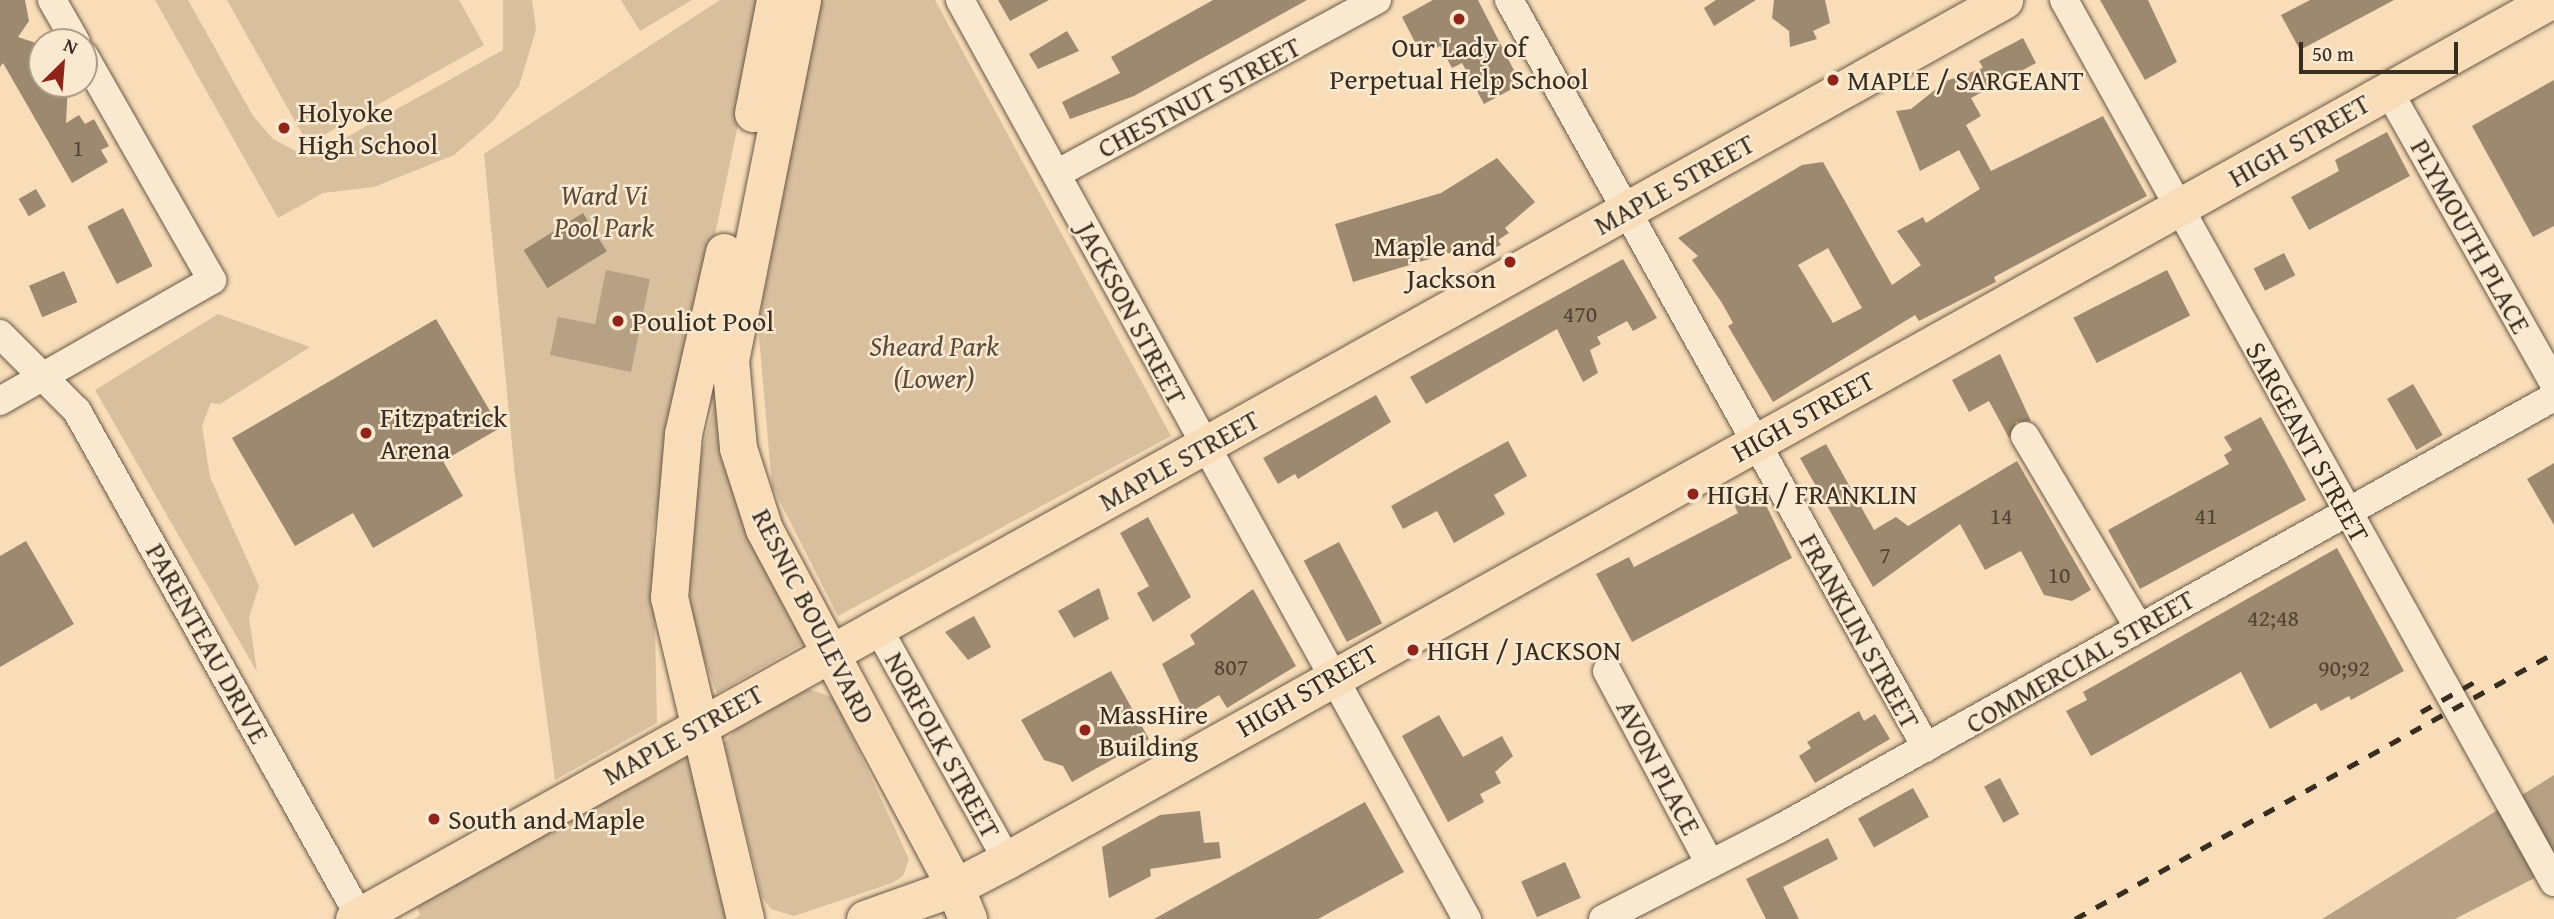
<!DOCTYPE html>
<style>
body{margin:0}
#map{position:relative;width:2554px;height:919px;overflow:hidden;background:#f8ddb8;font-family:"Gentium Book Plus",serif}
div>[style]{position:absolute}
.green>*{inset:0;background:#d8bf9e}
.water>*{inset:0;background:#b7a184}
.building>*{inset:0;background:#9c896f;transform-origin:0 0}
.roads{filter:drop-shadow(0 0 2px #695946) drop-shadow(0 0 2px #695946)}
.minor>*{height:28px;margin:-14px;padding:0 14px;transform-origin:14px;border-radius:14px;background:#fae9d1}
.major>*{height:37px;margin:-18.5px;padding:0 18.5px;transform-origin:18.5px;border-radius:18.5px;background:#f8ddb8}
.highway>*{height:38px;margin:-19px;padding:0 19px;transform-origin:19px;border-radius:19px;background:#f8ddb8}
.rail>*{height:5px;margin-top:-2.5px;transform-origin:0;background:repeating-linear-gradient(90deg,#392d20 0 12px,transparent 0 24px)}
.dots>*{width:19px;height:19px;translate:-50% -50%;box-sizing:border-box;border:4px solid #fae9d1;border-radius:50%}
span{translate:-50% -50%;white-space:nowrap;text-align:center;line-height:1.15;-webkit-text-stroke:5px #fae9d1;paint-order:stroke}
.number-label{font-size:24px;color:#524434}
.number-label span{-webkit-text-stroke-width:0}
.poi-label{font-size:28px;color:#392d20}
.left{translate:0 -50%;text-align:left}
.right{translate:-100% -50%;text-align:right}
.street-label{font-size:28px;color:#392d20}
.park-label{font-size:28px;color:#594a39;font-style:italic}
.north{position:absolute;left:28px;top:28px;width:70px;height:70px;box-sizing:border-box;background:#fae9d1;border:2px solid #ad9e8a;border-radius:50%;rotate:25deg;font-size:19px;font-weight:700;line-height:28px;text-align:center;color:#392d20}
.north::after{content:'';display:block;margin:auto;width:24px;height:32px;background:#8f2418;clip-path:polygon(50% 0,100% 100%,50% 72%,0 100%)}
.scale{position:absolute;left:2299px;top:42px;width:159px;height:32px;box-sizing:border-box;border:4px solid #392d20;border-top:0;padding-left:9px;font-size:21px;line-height:24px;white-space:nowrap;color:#392d20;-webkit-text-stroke:5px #fae9d1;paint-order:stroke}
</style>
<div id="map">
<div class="green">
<div style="clip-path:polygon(155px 0,188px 0,253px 116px,273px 139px,309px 158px,503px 50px,503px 0,532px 0,536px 30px,519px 86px,493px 121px,454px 155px,374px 187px,323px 193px,278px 218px)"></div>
<div style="clip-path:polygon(227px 0,459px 0,484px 45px,308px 144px)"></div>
<div style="clip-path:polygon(621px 0,692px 0,640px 31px)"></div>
<div style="clip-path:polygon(720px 0,764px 0,653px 532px,657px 723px,555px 780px,515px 475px,484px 154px)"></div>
<div style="clip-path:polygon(820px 0,935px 0,1171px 436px,838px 616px,772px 486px,758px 325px)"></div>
<div style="clip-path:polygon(218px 314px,310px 347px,220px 404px,211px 403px,202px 426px,210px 477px,259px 586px,249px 618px,257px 672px,95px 390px)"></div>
<div style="clip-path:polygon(717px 392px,806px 642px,717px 693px,692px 628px,687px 550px,689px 504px)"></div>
<div style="clip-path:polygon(808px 689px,832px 697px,838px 706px,909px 859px,903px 876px,892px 883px,794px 916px,771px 909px,762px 897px,724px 743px,737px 728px)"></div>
<div style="clip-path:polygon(691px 755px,739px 919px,414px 919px,420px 915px,416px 905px)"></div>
</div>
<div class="water">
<div style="clip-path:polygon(606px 270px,650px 279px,631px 372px,550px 355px,558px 317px,595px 324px)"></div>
<div style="clip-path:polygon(2554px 775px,2554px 868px,2455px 919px,2322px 919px)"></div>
</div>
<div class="building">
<div style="clip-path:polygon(0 0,25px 0,29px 21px,18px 37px,42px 45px,42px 84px,68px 84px,66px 123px,79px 115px,85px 124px,94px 119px,109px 146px,101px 150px,108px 162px,72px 183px,3px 63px,0 67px)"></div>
<div style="clip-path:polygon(998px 0,1049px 0,1010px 21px)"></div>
<div style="clip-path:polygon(1213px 0,1307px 0,1134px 96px,1070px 119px,1062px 102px,1120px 73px,1111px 57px)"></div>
<div style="clip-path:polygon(1433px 0,1478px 0,1521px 84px,1484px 104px,1462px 63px,1452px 68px,1440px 46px,1422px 56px,1402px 17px)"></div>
<div style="clip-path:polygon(1716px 0,1756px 0,1714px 26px,1704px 8px)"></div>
<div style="clip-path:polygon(1774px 0,1825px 0,1830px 23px,1813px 31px,1817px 39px,1790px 47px,1789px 31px,1772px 18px)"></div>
<div style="clip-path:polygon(2100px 0,2148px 0,2177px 62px,2145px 80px)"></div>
<div style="clip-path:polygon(2310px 0,2394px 0,2300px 50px,2281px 15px)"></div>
<div style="clip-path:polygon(1067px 31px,1079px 51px,1038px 69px,1029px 54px)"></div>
<div style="clip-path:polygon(evenodd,2023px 38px,2036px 63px,1971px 98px,1981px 116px,1966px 125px,1991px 171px,2103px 116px,2147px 196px,1994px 277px,1996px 282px,1919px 321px,1915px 315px,1773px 402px,1728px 326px,1733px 323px,1722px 303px,1692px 260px,1698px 256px,1678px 238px,1802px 165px,1823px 162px,1892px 285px,1921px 265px,1897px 231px,1923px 217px,1926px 223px,1980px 189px,1959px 150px,1920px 171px,1896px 111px,1911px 109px,1946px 81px,1983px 68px,1979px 61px,2023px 38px,1828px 248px,1862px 308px,1833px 323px,1798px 265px,1828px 248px)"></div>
<div style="clip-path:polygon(2554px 80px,2554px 226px,2533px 237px,2472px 126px)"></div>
<div style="clip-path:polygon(2387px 132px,2410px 176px,2309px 230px,2291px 197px,2339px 171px,2335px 160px)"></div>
<div style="clip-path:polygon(1497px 158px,1535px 202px,1505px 228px,1509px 233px,1498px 240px,1501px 245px,1481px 254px,1478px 247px,1463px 249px,1353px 282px,1335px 224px,1441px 193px)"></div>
<div style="left:36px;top:189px;width:20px;height:20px;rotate:60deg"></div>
<div style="left:123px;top:208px;width:65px;height:40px;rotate:63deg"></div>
<div style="left:583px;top:213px;width:45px;height:70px;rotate:58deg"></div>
<div style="left:2284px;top:253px;width:25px;height:34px;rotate:63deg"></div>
<div style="clip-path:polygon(1623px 259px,1657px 318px,1633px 331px,1627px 321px,1597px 337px,1601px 344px,1590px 350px,1598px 373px,1583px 382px,1557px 329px,1426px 404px,1410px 377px)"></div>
<div style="left:2167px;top:270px;width:51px;height:105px;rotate:63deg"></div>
<div style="left:64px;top:271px;width:34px;height:38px;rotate:67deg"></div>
<div style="clip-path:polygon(436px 319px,500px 428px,443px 461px,463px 496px,373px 548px,353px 513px,295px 546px,232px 438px)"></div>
<div style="clip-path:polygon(2000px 354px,2031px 421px,2016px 422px,2009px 438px,1989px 401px,1969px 412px,1952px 380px)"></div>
<div style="left:2413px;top:384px;width:59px;height:30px;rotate:60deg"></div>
<div style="clip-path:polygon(1376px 395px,1391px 422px,1298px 479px,1295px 474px,1278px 484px,1263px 458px)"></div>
<div style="clip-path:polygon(2261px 417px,2306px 500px,2140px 589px,2108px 530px,2229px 464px,2224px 455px,2232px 450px,2224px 437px)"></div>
<div style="clip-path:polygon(1508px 441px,1527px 476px,1494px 495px,1505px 514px,1454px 543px,1437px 511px,1403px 529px,1391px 506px)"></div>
<div style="clip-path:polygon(1826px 444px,1874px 530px,1896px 517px,1908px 526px,2017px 461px,2091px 590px,2072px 601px,2044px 595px,2021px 551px,1985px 570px,1960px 524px,1873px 587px,1800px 458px)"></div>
<div style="clip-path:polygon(2554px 463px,2554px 525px,2527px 479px)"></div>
<div style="clip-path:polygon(1758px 489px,1792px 558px,1632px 642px,1596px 574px,1629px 557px,1634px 567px,1738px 513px,1733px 503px)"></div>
<div style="clip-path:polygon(1148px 517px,1191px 597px,1153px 622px,1137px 593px,1149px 586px,1120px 533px)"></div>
<div style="clip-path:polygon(26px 541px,74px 624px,0 667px,0 556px)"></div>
<div style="left:1339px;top:542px;width:92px;height:40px;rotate:62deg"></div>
<div style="clip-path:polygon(2337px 548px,2404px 671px,2351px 700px,2349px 696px,2321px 711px,2316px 703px,2270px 729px,2241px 672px,2091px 756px,2066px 711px,2087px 700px,2083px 692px)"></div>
<div style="clip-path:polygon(1099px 588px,1109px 619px,1074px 638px,1058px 611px)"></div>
<div style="clip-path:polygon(1253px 589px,1296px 666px,1227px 708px,1219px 695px,1186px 715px,1162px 664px,1195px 644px,1190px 635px)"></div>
<div style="clip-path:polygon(974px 616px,991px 647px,968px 660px,945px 632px)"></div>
<div style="clip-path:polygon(1111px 671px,1149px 739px,1072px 782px,1063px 766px,1044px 760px,1021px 720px)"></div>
<div style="clip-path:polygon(1859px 711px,1864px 721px,1875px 714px,1890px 739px,1815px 783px,1799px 756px,1811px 748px,1807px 742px)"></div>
<div style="clip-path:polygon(1439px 715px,1463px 757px,1502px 736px,1513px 756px,1495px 772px,1501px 783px,1480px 794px,1484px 802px,1448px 822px,1402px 736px)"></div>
<div style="left:2000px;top:778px;width:41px;height:18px;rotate:62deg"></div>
<div style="left:1913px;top:788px;width:33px;height:63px;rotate:61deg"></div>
<div style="clip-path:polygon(1365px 802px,1404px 872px,1318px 919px,1154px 919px)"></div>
<div style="clip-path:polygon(1200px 811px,1204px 843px,1219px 842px,1221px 858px,1150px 869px,1151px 876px,1109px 898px,1102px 847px,1160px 815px)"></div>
<div style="clip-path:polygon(1828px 838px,1838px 859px,1783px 887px,1799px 919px,1766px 919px,1746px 879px)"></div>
<div style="left:1565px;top:862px;width:39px;height:48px;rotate:66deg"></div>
</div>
<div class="roads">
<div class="minor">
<div style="left:52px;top:0;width:48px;rotate:60.3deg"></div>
<div style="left:960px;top:0;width:1050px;rotate:61.12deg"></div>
<div style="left:1509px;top:0;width:856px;rotate:60.83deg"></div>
<div style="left:2064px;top:0;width:1009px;rotate:60.95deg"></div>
<div style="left:2388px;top:90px;width:337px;rotate:60.5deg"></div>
<div style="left:1058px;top:173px;width:363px;rotate:-28.5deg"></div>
<div style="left:0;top:334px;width:109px;rotate:45deg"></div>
<div style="left:77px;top:411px;width:582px;rotate:60.79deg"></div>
<div style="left:0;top:401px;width:244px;rotate:-29.7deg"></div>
<div style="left:212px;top:280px;width:258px;rotate:-119.7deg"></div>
<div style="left:2025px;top:436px;width:223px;rotate:59.3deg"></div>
<div style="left:879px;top:630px;width:263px;rotate:60.9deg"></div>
<div style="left:1607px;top:671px;width:219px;rotate:61.9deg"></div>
<div style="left:1603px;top:919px;width:198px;rotate:-27.1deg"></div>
<div style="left:1779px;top:829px;width:887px;rotate:-29.14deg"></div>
</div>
<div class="major">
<div style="left:802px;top:0;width:367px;rotate:101.3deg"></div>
<div style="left:730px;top:360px;width:88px;rotate:84.8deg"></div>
<div style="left:738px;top:448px;width:85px;rotate:72.2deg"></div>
<div style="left:764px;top:529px;width:406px;rotate:61.9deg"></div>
<div style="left:753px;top:113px;width:115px;rotate:-79deg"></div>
<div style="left:724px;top:252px;width:187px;rotate:102.7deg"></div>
<div style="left:683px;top:434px;width:164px;rotate:94.9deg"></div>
<div style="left:669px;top:597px;width:331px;rotate:76.7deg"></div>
<div style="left:354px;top:919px;width:1889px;rotate:-29.12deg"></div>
<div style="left:865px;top:919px;width:96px;rotate:-19.6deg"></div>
<div style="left:955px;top:887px;width:59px;rotate:-27.4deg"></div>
<div style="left:1007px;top:860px;width:1767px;rotate:-29.12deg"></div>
</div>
<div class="highway">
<div style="left:955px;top:887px;width:35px;rotate:68deg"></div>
</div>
</div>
<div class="rail">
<div style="left:2421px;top:712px;width:65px;rotate:-29.3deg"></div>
<div style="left:2075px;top:919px;width:548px;rotate:-29.04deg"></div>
</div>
<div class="dots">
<div style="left:1459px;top:19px;background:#8f2418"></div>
<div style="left:1833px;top:80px;background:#8f2418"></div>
<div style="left:284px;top:128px;background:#8f2418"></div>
<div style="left:1510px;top:262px;background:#8f2418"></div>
<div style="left:618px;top:321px;background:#8f2418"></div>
<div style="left:366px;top:433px;background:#8f2418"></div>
<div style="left:1693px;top:494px;background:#8f2418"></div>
<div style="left:1413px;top:650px;background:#8f2418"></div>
<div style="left:1085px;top:730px;background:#8f2418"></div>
<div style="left:434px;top:819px;background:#8f2418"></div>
</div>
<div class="number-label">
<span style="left:78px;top:148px">1</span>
<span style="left:1580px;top:314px">470</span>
<span style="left:2001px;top:516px">14</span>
<span style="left:2206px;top:516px">41</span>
<span style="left:1885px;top:555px">7</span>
<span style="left:2059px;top:575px">10</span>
<span style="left:2273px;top:618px">42;48</span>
<span style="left:1231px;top:667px">807</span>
<span style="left:2344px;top:668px">90;92</span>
</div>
<div class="poi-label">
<span style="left:1459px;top:63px">Our Lady of<br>Perpetual Help School</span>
<span class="left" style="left:1847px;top:80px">MAPLE / SARGEANT</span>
<span class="left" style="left:298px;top:128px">Holyoke<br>High School</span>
<span class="right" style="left:1496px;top:262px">Maple and<br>Jackson</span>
<span class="left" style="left:632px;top:321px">Pouliot Pool</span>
<span class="left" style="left:380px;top:433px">Fitzpatrick<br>Arena</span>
<span class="left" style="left:1707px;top:494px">HIGH / FRANKLIN</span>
<span class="left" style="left:1427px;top:650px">HIGH / JACKSON</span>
<span class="left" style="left:1099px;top:730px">MassHire<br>Building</span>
<span class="left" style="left:448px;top:819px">South and Maple</span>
</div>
<div class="street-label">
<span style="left:1199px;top:97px;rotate:-28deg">CHESTNUT STREET</span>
<span style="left:2299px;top:140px;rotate:-30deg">HIGH STREET</span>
<span style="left:1674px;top:184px;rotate:-29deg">MAPLE STREET</span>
<span style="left:2471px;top:236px;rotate:61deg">PLYMOUTH PLACE</span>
<span style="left:1132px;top:313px;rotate:62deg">JACKSON STREET</span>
<span style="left:1803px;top:416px;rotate:-29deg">HIGH STREET</span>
<span style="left:2308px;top:442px;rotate:61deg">SARGEANT STREET</span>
<span style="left:1179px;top:460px;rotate:-29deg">MAPLE STREET</span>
<span style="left:814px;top:616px;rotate:63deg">RESNIC BOULEVARD</span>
<span style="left:1860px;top:631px;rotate:61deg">FRANKLIN STREET</span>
<span style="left:208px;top:643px;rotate:61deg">PARENTEAU DRIVE</span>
<span style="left:2080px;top:661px;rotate:-30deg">COMMERCIAL STREET</span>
<span style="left:1307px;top:690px;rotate:-30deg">HIGH STREET</span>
<span style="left:683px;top:734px;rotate:-29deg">MAPLE STREET</span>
<span style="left:943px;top:745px;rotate:61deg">NORFOLK STREET</span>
<span style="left:1659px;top:767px;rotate:62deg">AVON PLACE</span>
</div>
<div class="park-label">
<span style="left:604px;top:211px">Ward Vi<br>Pool Park</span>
<span style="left:934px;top:362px">Sheard Park<br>(Lower)</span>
</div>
<div class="north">N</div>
<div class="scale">50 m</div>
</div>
